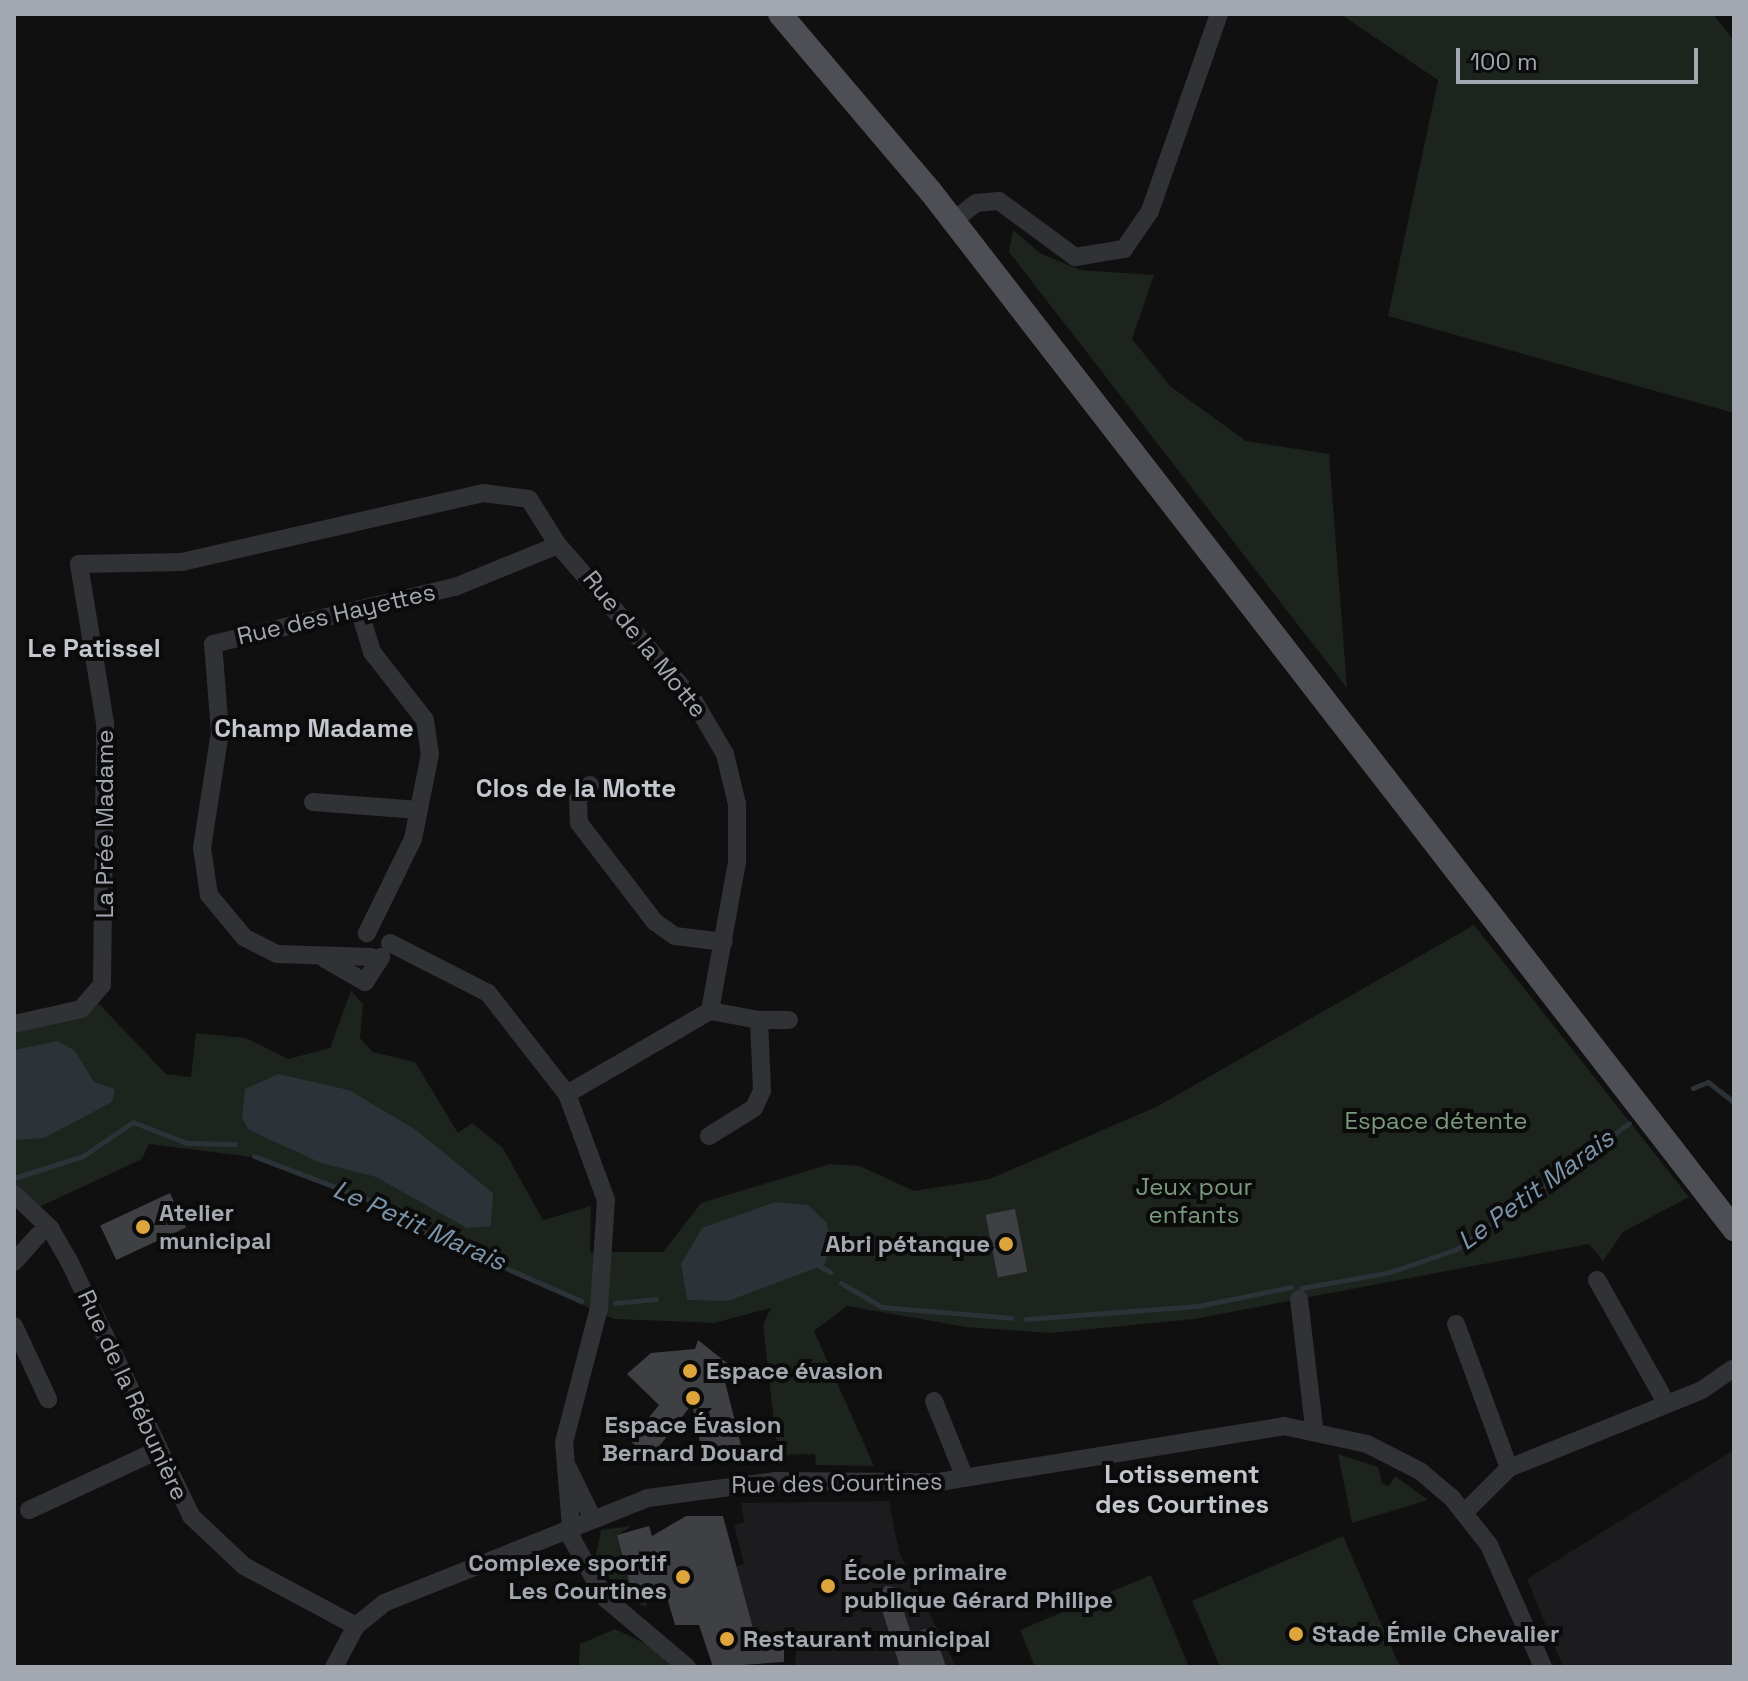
<!DOCTYPE html>
<meta charset="utf-8">
<style>
body{margin:0}
#map{position:relative;width:1748px;height:1681px;overflow:hidden;background:#101011;font-family:"Space Grotesk",sans-serif}
div>[style]{position:absolute}
.built>*{inset:0;background:#1c1c1e}
.green>*{inset:0;background:#1d231d}
.water>*{inset:0;background:#2b3238}
.stream>*{height:5px;margin:-2.5px;padding:0 2.5px;transform-origin:2.5px;border-radius:2.5px;background:#2b3238}
.building>*{inset:0;background:#3f4044;transform-origin:0 0}
.minor>*{height:18px;margin:-9px;padding:0 9px;transform-origin:9px;border-radius:9px;background:#313236}
.major>*{height:24px;margin:-12px;padding:0 12px;transform-origin:12px;border-radius:12px;background:#4e4f54}
.dots>*{width:22px;height:22px;translate:-50% -50%;box-sizing:border-box;border:4px solid #0b0b0c;border-radius:50%}
span{translate:-50% -50%;white-space:nowrap;text-align:center;line-height:1.15;-webkit-text-stroke:8px #0b0b0c;paint-order:stroke}
.street-label{font-size:24px;color:#a3a7b0}
.park-label{font-size:24px;color:#7b9a7d}
.poi-label{font-size:24px;color:#a3a7b0;font-weight:700}
.left{translate:0 -50%;text-align:left}
.right{translate:-100% -50%;text-align:right}
.neighbourhood-label{font-size:26px;color:#c3c6cd;font-weight:700}
.water-label{font-size:26px;color:#7c94a9;font-style:italic}
.frame{position:absolute;inset:0;border:16px solid #a3a7b0;pointer-events:none}
.scale{position:absolute;left:1456px;top:48px;width:242px;height:36px;box-sizing:border-box;border:4px solid #a3a7b0;border-top:0;padding-left:10px;font-size:24px;line-height:28px;white-space:nowrap;color:#a3a7b0;-webkit-text-stroke:6px #0b0b0c;paint-order:stroke}
</style>
<div id="map">
<div class="built">
<div style="clip-path:polygon(1734px 1450px,1734px 1667px,1563px 1667px,1527px 1579px)"></div>
<div style="clip-path:polygon(889px 1501px,899px 1552px,956px 1667px,795px 1667px,797px 1640px,755px 1636px,736px 1566px,744px 1564px,734px 1525px,744px 1522px,741px 1503px)"></div>
</div>
<div class="green">
<div style="clip-path:polygon(1340px 14px,1713px 14px,1734px 41px,1734px 413px,1388px 316px,1438px 80px)"></div>
<div style="clip-path:polygon(1013px 230px,1040px 253px,1080px 270px,1154px 275px,1132px 339px,1170px 386px,1246px 441px,1329px 454px,1347px 688px,1009px 252px)"></div>
<div style="clip-path:polygon(1474px 925px,1689px 1197px,1623px 1232px,1603px 1261px,1589px 1244px,1194px 1319px,1051px 1333px,966px 1327px,847px 1306px,814px 1331px,874px 1466px,816px 1465px,815px 1454px,778px 1455px,763px 1325px,771px 1308px,714px 1323px,614px 1319px,434px 1239px,382px 1206px,252px 1157px,149px 1144px,142px 1159px,33px 1210px,14px 1191px,14px 1029px,99px 1004px,166px 1074px,191px 1077px,196px 1033px,246px 1038px,288px 1059px,330px 1048px,351px 991px,363px 1004px,360px 1038px,373px 1052px,415px 1062px,458px 1133px,472px 1123px,503px 1148px,543px 1220px,591px 1206px,590px 1252px,663px 1252px,701px 1203px,830px 1164px,860px 1166px,914px 1191px,990px 1179px,1158px 1106px)"></div>
<div style="clip-path:polygon(1338px 1454px,1378px 1467px,1382px 1483px,1389px 1486px,1395px 1476px,1428px 1500px,1352px 1523px)"></div>
<div style="clip-path:polygon(632px 1526px,617px 1535px,633px 1595px,649px 1591px,646px 1607px,617px 1593px,596px 1555px,601px 1530px)"></div>
<div style="clip-path:polygon(1343px 1536px,1400px 1667px,1220px 1667px,1192px 1601px)"></div>
<div style="clip-path:polygon(1151px 1575px,1189px 1667px,1035px 1667px,1020px 1630px)"></div>
<div style="clip-path:polygon(615px 1629px,648px 1645px,673px 1667px,579px 1667px,580px 1644px)"></div>
</div>
<div class="water">
<div style="clip-path:polygon(58px 1041px,75px 1051px,94px 1082px,115px 1089px,112px 1102px,44px 1138px,14px 1140px,14px 1050px)"></div>
<div style="clip-path:polygon(278px 1074px,349px 1090px,416px 1130px,493px 1193px,491px 1226px,467px 1228px,376px 1177px,321px 1163px,249px 1130px,242px 1118px,245px 1089px)"></div>
<div style="clip-path:polygon(775px 1202px,808px 1205px,826px 1222px,832px 1244px,824px 1265px,728px 1301px,687px 1300px,681px 1264px,702px 1228px)"></div>
</div>
<div class="stream">
<div style="left:1693px;top:1088px;width:16px;rotate:-22deg"></div>
<div style="left:1708px;top:1082px;width:33px;rotate:38deg"></div>
<div style="left:254px;top:1156px;width:140px;rotate:20.9deg"></div>
<div style="left:385px;top:1206px;width:51px;rotate:33.1deg"></div>
<div style="left:428px;top:1234px;width:167px;rotate:23.6deg"></div>
<div style="left:14px;top:1178px;width:72px;rotate:-17.7deg"></div>
<div style="left:83px;top:1156px;width:60px;rotate:-34.2deg"></div>
<div style="left:133px;top:1122px;width:58px;rotate:21.3deg"></div>
<div style="left:187px;top:1143px;width:48px;rotate:1.2deg"></div>
<div style="left:817px;top:1265px;width:15px;rotate:28deg"></div>
<div style="left:841px;top:1283px;width:48px;rotate:30.3deg"></div>
<div style="left:882px;top:1307px;width:130px;rotate:4.8deg"></div>
<div style="left:1302px;top:1288px;width:89px;rotate:-10.3deg"></div>
<div style="left:1390px;top:1272px;width:71px;rotate:-18.9deg"></div>
<div style="left:1457px;top:1249px;width:213px;rotate:-36.2deg"></div>
<div style="left:615px;top:1303px;width:41px;rotate:-5.6deg"></div>
<div style="left:1026px;top:1319px;width:172px;rotate:-4.3deg"></div>
<div style="left:1198px;top:1306px;width:95px;rotate:-11.5deg"></div>
</div>
<div class="building">
<div style="left:170px;top:1193px;width:38px;height:77px;rotate:65deg"></div>
<div style="left:1015px;top:1209px;width:64px;height:30px;rotate:79deg"></div>
<div style="clip-path:polygon(698px 1340px,732px 1367px,723px 1374px,742px 1449px,703px 1457px,692px 1404px,651px 1457px,630px 1441px,659px 1405px,627px 1374px,651px 1353px,695px 1349px)"></div>
<div style="clip-path:polygon(686px 1516px,723px 1516px,755px 1636px,784px 1641px,784px 1662px,713px 1667px,699px 1625px,675px 1625px,664px 1587px,633px 1596px,617px 1535px,649px 1526px,652px 1536px)"></div>
<div style="clip-path:polygon(886px 1586px,896px 1588px,911px 1633px,933px 1627px,946px 1667px,900px 1667px,877px 1594px)"></div>
</div>
<div class="minor">
<div style="left:953px;top:221px;width:29px;rotate:-38deg"></div>
<div style="left:976px;top:203px;width:23px;rotate:-5deg"></div>
<div style="left:999px;top:201px;width:94px;rotate:36.4deg"></div>
<div style="left:1075px;top:257px;width:50px;rotate:-9.3deg"></div>
<div style="left:1124px;top:249px;width:46px;rotate:-55.6deg"></div>
<div style="left:1150px;top:211px;width:209px;rotate:-70.7deg"></div>
<div style="left:558px;top:545px;width:207px;rotate:48.9deg"></div>
<div style="left:694px;top:701px;width:61px;rotate:59.7deg"></div>
<div style="left:725px;top:754px;width:51px;rotate:76.5deg"></div>
<div style="left:737px;top:804px;width:58px;rotate:90deg"></div>
<div style="left:737px;top:862px;width:151px;rotate:100.3deg"></div>
<div style="left:710px;top:1011px;width:165px;rotate:149.9deg"></div>
<div style="left:567px;top:1094px;width:113px;rotate:69.8deg"></div>
<div style="left:606px;top:1200px;width:108px;rotate:93.7deg"></div>
<div style="left:599px;top:1308px;width:138px;rotate:104.6deg"></div>
<div style="left:564px;top:1442px;width:97px;rotate:85.3deg"></div>
<div style="left:572px;top:1539px;width:68px;rotate:60.8deg"></div>
<div style="left:605px;top:1598px;width:107px;rotate:40.1deg"></div>
<div style="left:359px;top:609px;width:45px;rotate:73.2deg"></div>
<div style="left:372px;top:652px;width:86px;rotate:52.1deg"></div>
<div style="left:425px;top:720px;width:34px;rotate:82deg"></div>
<div style="left:430px;top:754px;width:87px;rotate:101.3deg"></div>
<div style="left:413px;top:839px;width:105px;rotate:116.1deg"></div>
<div style="left:590px;top:785px;width:18px;rotate:131deg"></div>
<div style="left:578px;top:799px;width:24px;rotate:88deg"></div>
<div style="left:579px;top:823px;width:125px;rotate:52.5deg"></div>
<div style="left:655px;top:922px;width:24px;rotate:35deg"></div>
<div style="left:675px;top:936px;width:49px;rotate:7deg"></div>
<div style="left:313px;top:802px;width:106px;rotate:4.3deg"></div>
<div style="left:390px;top:943px;width:110px;rotate:27deg"></div>
<div style="left:488px;top:993px;width:128px;rotate:52deg"></div>
<div style="left:371px;top:957px;width:94px;rotate:-178.2deg"></div>
<div style="left:277px;top:954px;width:37px;rotate:-153deg"></div>
<div style="left:244px;top:937px;width:55px;rotate:-129.8deg"></div>
<div style="left:209px;top:895px;width:48px;rotate:-98.5deg"></div>
<div style="left:202px;top:848px;width:117px;rotate:-81.2deg"></div>
<div style="left:220px;top:732px;width:88px;rotate:-94.5deg"></div>
<div style="left:213px;top:644px;width:249px;rotate:-13.3deg"></div>
<div style="left:455px;top:587px;width:111px;rotate:-22.2deg"></div>
<div style="left:325px;top:959px;width:46px;rotate:29.9deg"></div>
<div style="left:365px;top:982px;width:30px;rotate:-57deg"></div>
<div style="left:759px;top:1020px;width:30px"></div>
<div style="left:14px;top:1024px;width:69px;rotate:-12.6deg"></div>
<div style="left:81px;top:1009px;width:32px;rotate:-49deg"></div>
<div style="left:102px;top:985px;width:262px;rotate:-89.3deg"></div>
<div style="left:105px;top:723px;width:161px;rotate:-99.3deg"></div>
<div style="left:79px;top:564px;width:103px;rotate:-1.1deg"></div>
<div style="left:182px;top:562px;width:309px;rotate:-12.9deg"></div>
<div style="left:483px;top:493px;width:46px;rotate:7.4deg"></div>
<div style="left:529px;top:499px;width:54px;rotate:57.8deg"></div>
<div style="left:709px;top:1136px;width:53px;rotate:-31.9deg"></div>
<div style="left:754px;top:1108px;width:19px;rotate:-65deg"></div>
<div style="left:762px;top:1091px;width:71px;rotate:-92.4deg"></div>
<div style="left:759px;top:1020px;width:50px;rotate:-169.6deg"></div>
<div style="left:14px;top:1194px;width:50px;rotate:43.4deg"></div>
<div style="left:50px;top:1228px;width:38px;rotate:60deg"></div>
<div style="left:69px;top:1261px;width:283px;rotate:64.4deg"></div>
<div style="left:191px;top:1516px;width:73px;rotate:43.3deg"></div>
<div style="left:244px;top:1566px;width:127px;rotate:28.2deg"></div>
<div style="left:14px;top:1262px;width:36px;rotate:-48deg"></div>
<div style="left:1597px;top:1280px;width:142px;rotate:60.6deg"></div>
<div style="left:1299px;top:1299px;width:129px;rotate:83.3deg"></div>
<div style="left:1456px;top:1324px;width:153px;rotate:69.8deg"></div>
<div style="left:14px;top:1326px;width:81px;rotate:65deg"></div>
<div style="left:934px;top:1401px;width:83px;rotate:68.1deg"></div>
<div style="left:568px;top:1468px;width:52px;rotate:63.9deg"></div>
<div style="left:29px;top:1510px;width:142px;rotate:-24.9deg"></div>
<div style="left:1466px;top:1511px;width:61px;rotate:-45deg"></div>
<div style="left:1509px;top:1468px;width:208px;rotate:-22deg"></div>
<div style="left:1702px;top:1390px;width:37px;rotate:-35deg"></div>
<div style="left:334px;top:1667px;width:47px;rotate:-61.8deg"></div>
<div style="left:356px;top:1626px;width:36px;rotate:-39deg"></div>
<div style="left:384px;top:1603px;width:284px;rotate:-21.7deg"></div>
<div style="left:648px;top:1498px;width:129px;rotate:-7.6deg"></div>
<div style="left:776px;top:1481px;width:163px;rotate:0.4deg"></div>
<div style="left:939px;top:1482px;width:350px;rotate:-9.2deg"></div>
<div style="left:1284px;top:1426px;width:85px;rotate:12.2deg"></div>
<div style="left:1367px;top:1444px;width:59px;rotate:27deg"></div>
<div style="left:1420px;top:1471px;width:42px;rotate:40.2deg"></div>
<div style="left:1452px;top:1498px;width:60px;rotate:51.8deg"></div>
<div style="left:1489px;top:1545px;width:133px;rotate:66.1deg"></div>
</div>
<div class="major">
<div style="left:780px;top:14px;width:233px;rotate:49.7deg"></div>
<div style="left:931px;top:192px;width:1312px;rotate:52.25deg"></div>
</div>
<div class="dots">
<div style="left:143px;top:1227px;background:#dda53c"></div>
<div style="left:1006px;top:1244px;background:#dda53c"></div>
<div style="left:690px;top:1371px;background:#dda53c"></div>
<div style="left:693px;top:1398px;background:#dda53c"></div>
<div style="left:683px;top:1577px;background:#dda53c"></div>
<div style="left:828px;top:1586px;background:#dda53c"></div>
<div style="left:1296px;top:1634px;background:#dda53c"></div>
<div style="left:727px;top:1639px;background:#dda53c"></div>
</div>
<div class="street-label">
<span style="left:336px;top:614px;rotate:-13deg">Rue des Hayettes</span>
<span style="left:645px;top:644px;rotate:51deg">Rue de la Motte</span>
<span style="left:105px;top:824px;rotate:-90deg">La Prée Madame</span>
<span style="left:133px;top:1395px;rotate:65deg">Rue de la Rébunière</span>
<span style="left:837px;top:1483px;rotate:-1deg">Rue des Courtines</span>
</div>
<div class="park-label">
<span style="left:1436px;top:1121px">Espace détente</span>
<span style="left:1194px;top:1201px">Jeux pour<br>enfants</span>
</div>
<div class="poi-label">
<span class="left" style="left:159px;top:1227px">Atelier<br>municipal</span>
<span class="right" style="left:990px;top:1244px">Abri pétanque</span>
<span class="left" style="left:706px;top:1371px">Espace évasion</span>
<span style="left:693px;top:1439px">Espace Évasion<br>Bernard Douard</span>
<span class="right" style="left:667px;top:1577px">Complexe sportif<br>Les Courtines</span>
<span class="left" style="left:844px;top:1586px">École primaire<br>publique Gérard Philipe</span>
<span class="left" style="left:1312px;top:1634px">Stade Émile Chevalier</span>
<span class="left" style="left:743px;top:1639px">Restaurant municipal</span>
</div>
<div class="neighbourhood-label">
<span style="left:94px;top:649px">Le Patissel</span>
<span style="left:314px;top:729px">Champ Madame</span>
<span style="left:576px;top:789px">Clos de la Motte</span>
<span style="left:1182px;top:1490px">Lotissement<br>des Courtines</span>
</div>
<div class="water-label">
<span style="left:1536px;top:1190px;rotate:-36deg">Le Petit Marais</span>
<span style="left:419px;top:1226px;rotate:24deg">Le Petit Marais</span>
</div>
<div class="frame"></div>
<div class="scale">100 m</div>
</div>
